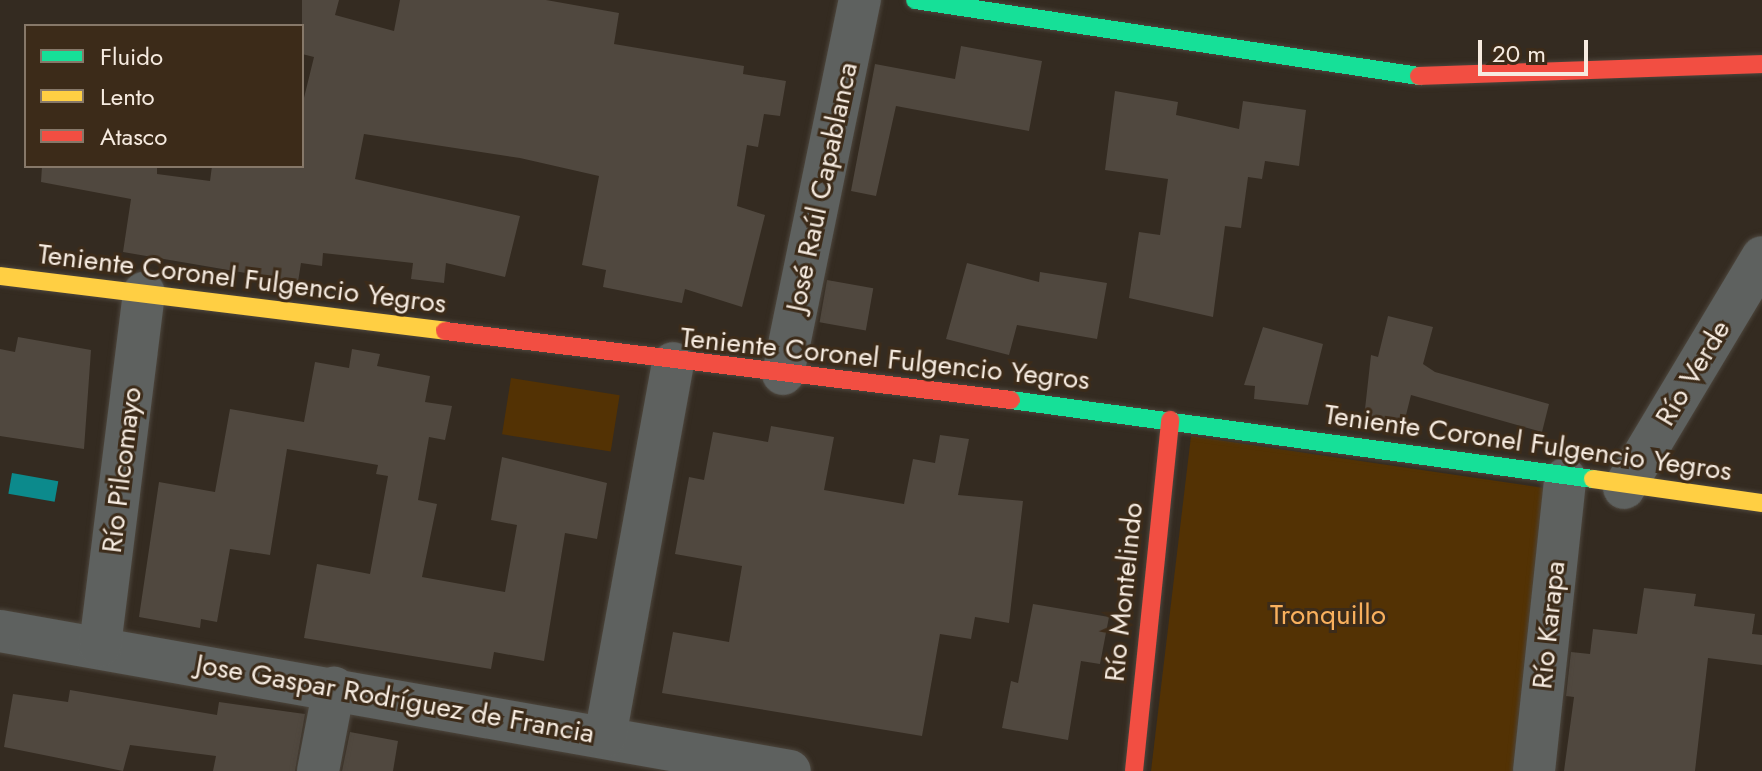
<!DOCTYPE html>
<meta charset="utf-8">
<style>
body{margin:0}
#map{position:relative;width:1762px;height:771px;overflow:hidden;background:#342b21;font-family:Jost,sans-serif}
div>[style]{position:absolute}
.green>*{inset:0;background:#533204;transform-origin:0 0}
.water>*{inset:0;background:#0c8a8c;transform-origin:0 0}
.building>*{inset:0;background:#50483f;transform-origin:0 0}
.roads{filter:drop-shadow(0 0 2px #4d463d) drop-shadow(0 0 2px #4d463d)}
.street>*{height:42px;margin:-21px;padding:0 21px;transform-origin:21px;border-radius:21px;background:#5e615f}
.fast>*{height:18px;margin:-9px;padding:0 9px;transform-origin:9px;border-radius:9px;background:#16e098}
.slow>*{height:18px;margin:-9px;padding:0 9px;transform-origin:9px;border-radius:9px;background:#ffcf43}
.jam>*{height:18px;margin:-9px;padding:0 9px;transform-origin:9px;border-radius:9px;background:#f24e42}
span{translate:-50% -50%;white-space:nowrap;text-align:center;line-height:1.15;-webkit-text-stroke:6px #3c2b19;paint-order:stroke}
.street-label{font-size:28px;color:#f6ebe0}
.park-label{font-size:28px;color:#f9b05d}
.legend{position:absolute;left:24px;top:24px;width:280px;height:144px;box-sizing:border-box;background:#3c2b19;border:2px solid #867869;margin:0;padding:10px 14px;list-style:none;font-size:24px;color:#f6ebe0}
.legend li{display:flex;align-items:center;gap:16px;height:40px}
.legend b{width:40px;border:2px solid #867869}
.scale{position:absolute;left:1478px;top:40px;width:110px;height:36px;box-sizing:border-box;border:4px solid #f6ebe0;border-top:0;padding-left:10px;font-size:24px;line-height:28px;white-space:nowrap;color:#f6ebe0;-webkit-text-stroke:6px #3c2b19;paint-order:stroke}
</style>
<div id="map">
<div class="green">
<div style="left:511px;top:378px;width:110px;height:57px;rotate:9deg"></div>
<div style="clip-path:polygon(1191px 436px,1551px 489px,1519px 771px,1151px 771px)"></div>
</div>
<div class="water">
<div style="left:12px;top:473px;width:47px;height:21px;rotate:10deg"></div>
</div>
<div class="building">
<div style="clip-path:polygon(302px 0,339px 0,335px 15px,394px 31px,400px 0,546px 0,619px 13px,614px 44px,744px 66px,743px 74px,786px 81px,780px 116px,764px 114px,758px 147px,747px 145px,737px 206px,765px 215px,742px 307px,685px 289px,682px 303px,603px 287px,606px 270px,582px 265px,599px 176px,520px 158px,364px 134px,355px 179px,520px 216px,505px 277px,446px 263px,444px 283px,411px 279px,413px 263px,323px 253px,322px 266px,301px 263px,298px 282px,123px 252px,131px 199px,41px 182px,42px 166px,157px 166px,157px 174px,210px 181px,212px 166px,302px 166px,302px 106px,314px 57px,302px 54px)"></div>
<div style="clip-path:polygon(961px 46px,1042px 61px,1029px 131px,896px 106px,876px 196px,851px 191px,875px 64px,955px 79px)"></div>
<div style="clip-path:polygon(1115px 91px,1178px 102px,1176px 115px,1239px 129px,1243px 101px,1306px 110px,1299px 166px,1265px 161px,1262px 179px,1248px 177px,1241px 228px,1225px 226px,1213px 317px,1129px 298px,1139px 232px,1160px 235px,1168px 179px,1105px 170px)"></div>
<div style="clip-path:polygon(967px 263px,1039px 282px,1040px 272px,1107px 283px,1097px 339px,1017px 325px,1009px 355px,946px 339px)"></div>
<div style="left:827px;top:280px;width:47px;height:43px;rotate:10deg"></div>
<div style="clip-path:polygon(1388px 316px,1433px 327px,1423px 364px,1435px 372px,1549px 404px,1542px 432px,1411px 395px,1403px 427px,1364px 418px,1371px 355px,1378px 357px)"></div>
<div style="clip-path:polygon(1263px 327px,1323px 344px,1308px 405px,1254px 399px,1255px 386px,1244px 385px)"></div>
<div style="clip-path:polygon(18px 337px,91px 350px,84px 449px,0 436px,0 349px,15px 352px)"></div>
<div style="clip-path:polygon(352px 349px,380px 354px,377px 366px,430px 376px,425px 402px,452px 406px,445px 440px,429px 437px,418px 500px,437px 504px,422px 577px,505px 592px,517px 525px,491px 520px,502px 457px,607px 483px,597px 539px,565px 533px,544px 661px,494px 652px,491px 669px,304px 638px,317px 564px,370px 574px,388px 476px,376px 474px,378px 465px,287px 449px,270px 555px,230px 549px,217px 622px,201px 619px,200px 628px,139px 617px,159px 482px,215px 492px,230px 409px,304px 422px,315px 362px,349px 368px)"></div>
<div style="clip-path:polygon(771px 426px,834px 437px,824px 490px,904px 504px,913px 459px,935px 463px,940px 435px,969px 439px,958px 495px,1023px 501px,1009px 623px,975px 617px,971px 639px,940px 634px,922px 736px,662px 693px,673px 632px,729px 642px,742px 566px,675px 554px,689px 477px,704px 480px,713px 432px,768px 442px)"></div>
<div style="clip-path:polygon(1644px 588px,1696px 594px,1694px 606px,1755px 614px,1752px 634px,1762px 635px,1762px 665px,1708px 658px,1695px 771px,1564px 771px,1574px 697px,1566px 696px,1571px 652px,1590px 654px,1593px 629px,1637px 634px)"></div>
<div style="clip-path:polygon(1033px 604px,1109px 617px,1100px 664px,1081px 661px,1068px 740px,1002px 728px,1011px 681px,1018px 683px)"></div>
<div style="clip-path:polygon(70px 690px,217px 715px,219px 702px,305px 714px,295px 771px,213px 771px,216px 756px,130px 745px,123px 771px,4px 747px,13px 694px,68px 702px)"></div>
<div style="clip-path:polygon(350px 732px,398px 741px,393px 771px,342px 771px)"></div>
</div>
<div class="roads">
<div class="street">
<div style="left:783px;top:374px;width:382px;rotate:-78.4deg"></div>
<div style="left:1624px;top:488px;width:269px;rotate:-59.1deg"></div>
<div style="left:0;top:631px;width:802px;rotate:10.05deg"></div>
<div style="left:100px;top:646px;width:356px;rotate:-82.9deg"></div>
<div style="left:605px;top:737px;width:380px;rotate:-79.7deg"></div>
<div style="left:318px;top:771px;width:85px;rotate:-79.1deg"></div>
<div style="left:1534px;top:771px;width:294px;rotate:-83.9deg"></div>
</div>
<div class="fast">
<div style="left:915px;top:0;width:510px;rotate:8.58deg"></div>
<div style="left:1011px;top:400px;width:587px;rotate:7.73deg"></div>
</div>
<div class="slow">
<div style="left:0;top:276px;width:448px;rotate:7deg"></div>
<div style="left:1593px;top:479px;width:171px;rotate:8.1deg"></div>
</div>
<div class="jam">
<div style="left:1419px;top:76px;width:343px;rotate:-2deg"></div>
<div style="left:445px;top:331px;width:570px;rotate:6.95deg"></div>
<div style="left:1134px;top:771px;width:353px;rotate:-84.1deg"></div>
</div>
</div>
<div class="street-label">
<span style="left:822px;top:187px;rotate:-78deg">José Raúl Capablanca</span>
<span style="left:242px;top:279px;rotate:7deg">Teniente Coronel Fulgencio Yegros</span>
<span style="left:885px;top:359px;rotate:6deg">Teniente Coronel Fulgencio Yegros</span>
<span style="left:1693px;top:373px;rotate:-59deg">Río Verde</span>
<span style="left:1528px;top:443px;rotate:8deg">Teniente Coronel Fulgencio Yegros</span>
<span style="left:122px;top:470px;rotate:-83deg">Río Pilcomayo</span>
<span style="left:1124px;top:592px;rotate:-84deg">Río Montelindo</span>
<span style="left:1549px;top:625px;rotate:-84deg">Río Karapa</span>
<span style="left:395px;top:699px;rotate:10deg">Jose Gaspar Rodríguez de Francia</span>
</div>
<div class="park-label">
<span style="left:1328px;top:615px">Tronquillo</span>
</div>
<ul class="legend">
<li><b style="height:10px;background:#16e098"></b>Fluido</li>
<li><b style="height:10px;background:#ffcf43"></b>Lento</li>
<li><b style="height:10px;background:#f24e42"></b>Atasco</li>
</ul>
<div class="scale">20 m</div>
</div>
